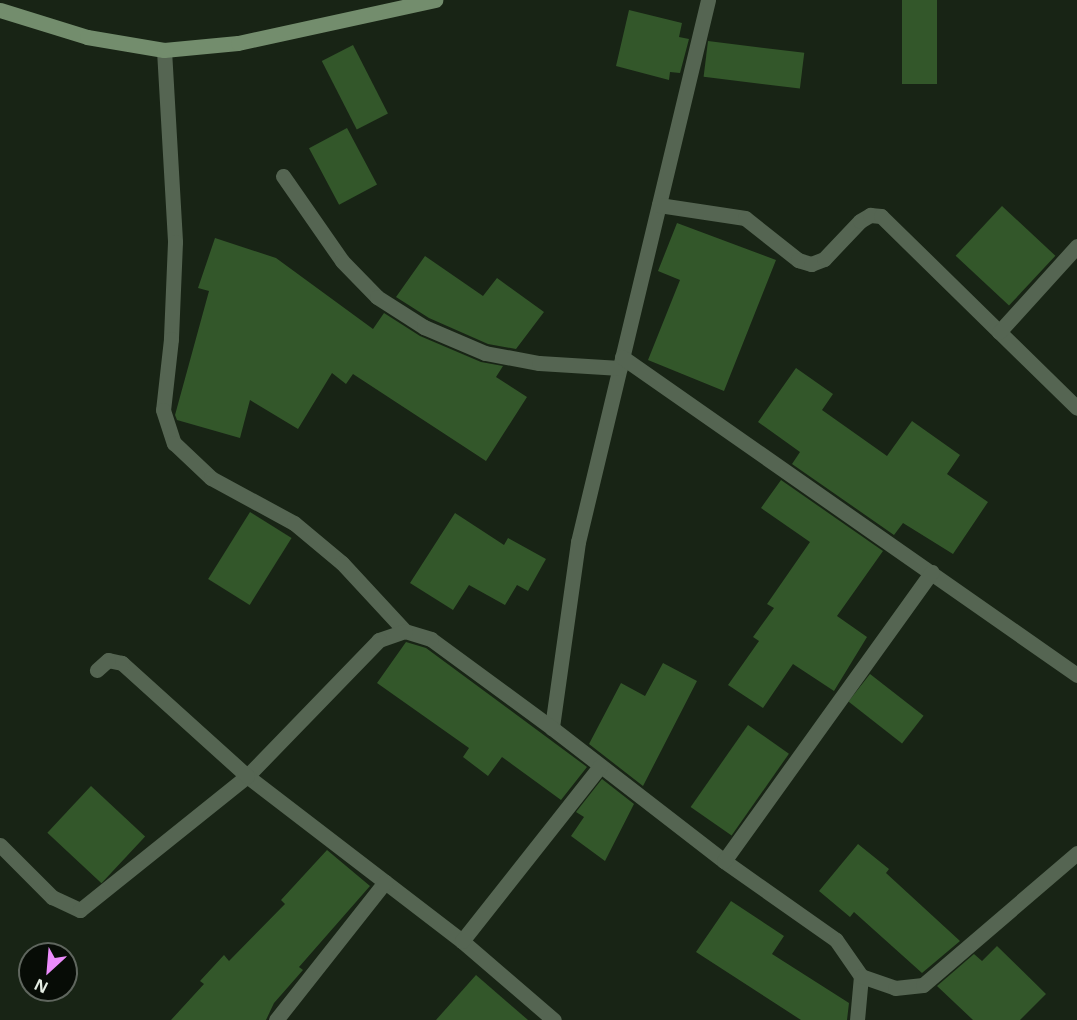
<!DOCTYPE html>
<style>
body{margin:0}
#map{position:relative;width:1077px;height:1020px;overflow:hidden;background:#182415;font-family:"Open Sans",sans-serif}
div>[style]{position:absolute}
.building>*{inset:0;background:#33572a;transform-origin:0 0}
.street>*{height:15px;margin:-7.5px;padding:0 7.5px;transform-origin:7.5px;border-radius:7.5px;background:#556552}
.secondary>*{height:15px;margin:-7.5px;padding:0 7.5px;transform-origin:7.5px;border-radius:7.5px;background:#738d6d}
span{translate:-50% -50%;white-space:nowrap;text-align:center;line-height:1.15;-webkit-text-stroke:4.5px #070c06;paint-order:stroke}
.north{position:absolute;left:18px;top:942px;width:60px;height:60px;box-sizing:border-box;background:#070c06;border:2px solid #5f665e;border-radius:50%;rotate:206deg;font-size:16px;font-weight:700;line-height:24px;text-align:center;color:#e4ede2}
.north::after{content:'';display:block;margin:auto;width:21px;height:27px;background:#ec8cfb;clip-path:polygon(50% 0,100% 100%,50% 72%,0 100%)}
</style>
<div id="map">
<div class="building">
<div style="left:902px;top:0;width:35px;height:84px"></div>
<div style="clip-path:polygon(629px 10px,682px 23px,679px 37px,689px 39px,680px 73px,670px 72px,669px 80px,616px 66px)"></div>
<div style="left:708px;top:41px;width:97px;height:36px;rotate:7deg"></div>
<div style="left:353px;top:45px;width:77px;height:35px;rotate:63deg"></div>
<div style="left:347px;top:128px;width:64px;height:43px;rotate:62deg"></div>
<div style="left:1002px;top:206px;width:73px;height:68px;rotate:43deg"></div>
<div style="clip-path:polygon(677px 223px,776px 260px,724px 391px,648px 360px,680px 280px,658px 271px)"></div>
<div style="clip-path:polygon(215px 238px,276px 258px,373px 329px,384px 313px,420px 336px,481px 362px,503px 366px,496px 377px,527px 397px,486px 461px,353px 374px,346px 384px,332px 373px,298px 429px,250px 400px,240px 438px,177px 420px,175px 415px,209px 291px,198px 288px)"></div>
<div style="clip-path:polygon(425px 256px,483px 296px,497px 278px,544px 312px,516px 349px,488px 344px,429px 318px,396px 297px)"></div>
<div style="clip-path:polygon(796px 368px,833px 394px,822px 410px,887px 456px,912px 421px,960px 455px,947px 474px,988px 502px,953px 554px,903px 523px,894px 535px,792px 464px,800px 452px,758px 422px)"></div>
<div style="clip-path:polygon(781px 480px,883px 551px,837px 616px,867px 637px,834px 691px,793px 664px,763px 708px,728px 685px,759px 641px,753px 637px,774px 608px,767px 604px,810px 542px,761px 508px)"></div>
<div style="left:250px;top:512px;width:49px;height:79px;rotate:32deg"></div>
<div style="clip-path:polygon(455px 513px,504px 545px,508px 538px,546px 559px,528px 591px,517px 585px,505px 605px,469px 585px,453px 610px,410px 583px)"></div>
<div style="clip-path:polygon(406px 642px,426px 648px,587px 767px,561px 800px,502px 757px,488px 776px,463px 757px,469px 748px,377px 683px)"></div>
<div style="clip-path:polygon(663px 663px,697px 681px,643px 786px,589px 744px,621px 683px,645px 696px)"></div>
<div style="left:870px;top:674px;width:68px;height:35px;rotate:38deg"></div>
<div style="left:748px;top:725px;width:50px;height:100px;rotate:35deg"></div>
<div style="clip-path:polygon(602px 779px,634px 804px,605px 861px,571px 836px,584px 817px,576px 812px)"></div>
<div style="left:91px;top:786px;width:74px;height:64px;rotate:43deg"></div>
<div style="clip-path:polygon(858px 844px,889px 869px,886px 873px,960px 941px,922px 973px,854px 912px,850px 917px,819px 891px)"></div>
<div style="clip-path:polygon(327px 850px,370px 886px,299px 967px,303px 970px,274px 1003px,266px 1020px,171px 1020px,204px 984px,200px 981px,224px 955px,229px 961px,285px 904px,281px 900px)"></div>
<div style="clip-path:polygon(731px 901px,784px 936px,772px 954px,849px 1003px,847px 1020px,801px 1020px,696px 952px)"></div>
<div style="clip-path:polygon(997px 946px,1046px 994px,1020px 1020px,973px 1020px,937px 986px,974px 954px,982px 961px)"></div>
<div style="clip-path:polygon(476px 975px,528px 1020px,436px 1020px)"></div>
</div>
<div class="street">
<div style="left:708px;top:0;width:557px;rotate:103.49deg"></div>
<div style="left:578px;top:542px;width:188px;rotate:98deg"></div>
<div style="left:552px;top:728px;width:217px;rotate:37.7deg"></div>
<div style="left:724px;top:861px;width:137px;rotate:35.2deg"></div>
<div style="left:836px;top:940px;width:44px;rotate:55.2deg"></div>
<div style="left:861px;top:976px;width:44px;rotate:95.2deg"></div>
<div style="left:164px;top:50px;width:192px;rotate:86.7deg"></div>
<div style="left:175px;top:242px;width:97px;rotate:92.4deg"></div>
<div style="left:171px;top:339px;width:71px;rotate:96.4deg"></div>
<div style="left:163px;top:410px;width:35px;rotate:72deg"></div>
<div style="left:174px;top:443px;width:51px;rotate:43.4deg"></div>
<div style="left:211px;top:478px;width:94px;rotate:28.5deg"></div>
<div style="left:294px;top:523px;width:62px;rotate:39.8deg"></div>
<div style="left:342px;top:563px;width:93px;rotate:47.2deg"></div>
<div style="left:283px;top:176px;width:103px;rotate:55.2deg"></div>
<div style="left:342px;top:261px;width:50px;rotate:45.8deg"></div>
<div style="left:377px;top:297px;width:56px;rotate:32.6deg"></div>
<div style="left:424px;top:327px;width:66px;rotate:23.1deg"></div>
<div style="left:485px;top:353px;width:55px;rotate:10.5deg"></div>
<div style="left:539px;top:363px;width:81px;rotate:3.5deg"></div>
<div style="left:659px;top:205px;width:87px;rotate:8.6deg"></div>
<div style="left:745px;top:218px;width:68px;rotate:38.4deg"></div>
<div style="left:798px;top:260px;width:14px;rotate:17deg"></div>
<div style="left:811px;top:264px;width:14px;rotate:-21deg"></div>
<div style="left:824px;top:259px;width:52px;rotate:-46.5deg"></div>
<div style="left:860px;top:221px;width:12px;rotate:-31deg"></div>
<div style="left:870px;top:215px;width:11px;rotate:5deg"></div>
<div style="left:881px;top:216px;width:274px;rotate:44.4deg"></div>
<div style="left:999px;top:332px;width:116px;rotate:-47.8deg"></div>
<div style="left:622px;top:357px;width:555px;rotate:34.95deg"></div>
<div style="left:552px;top:728px;width:150px;rotate:-143.7deg"></div>
<div style="left:431px;top:639px;width:27px;rotate:-163deg"></div>
<div style="left:405px;top:631px;width:28px;rotate:161deg"></div>
<div style="left:379px;top:640px;width:190px;rotate:134.1deg"></div>
<div style="left:247px;top:776px;width:271px;rotate:37.5deg"></div>
<div style="left:462px;top:941px;width:121px;rotate:40.7deg"></div>
<div style="left:0;top:845px;width:74px;rotate:45deg"></div>
<div style="left:52px;top:897px;width:31px;rotate:25deg"></div>
<div style="left:80px;top:910px;width:214px;rotate:-38.7deg"></div>
<div style="left:247px;top:776px;width:169px;rotate:-137.9deg"></div>
<div style="left:122px;top:663px;width:14px;rotate:-168deg"></div>
<div style="left:108px;top:660px;width:15px;rotate:138deg"></div>
<div style="left:724px;top:861px;width:356px;rotate:-54.3deg"></div>
<div style="left:462px;top:941px;width:223px;rotate:-51.7deg"></div>
<div style="left:861px;top:976px;width:36px;rotate:19deg"></div>
<div style="left:895px;top:988px;width:28px;rotate:-6deg"></div>
<div style="left:923px;top:985px;width:203px;rotate:-40.6deg"></div>
<div style="left:276px;top:1020px;width:176px;rotate:-51.7deg"></div>
</div>
<div class="secondary">
<div style="left:0;top:10px;width:91px;rotate:17.2deg"></div>
<div style="left:87px;top:37px;width:78px;rotate:9.6deg"></div>
<div style="left:164px;top:50px;width:74px;rotate:-5.4deg"></div>
<div style="left:238px;top:43px;width:202px;rotate:-12.3deg"></div>
</div>
<div class="north">N</div>
</div>
